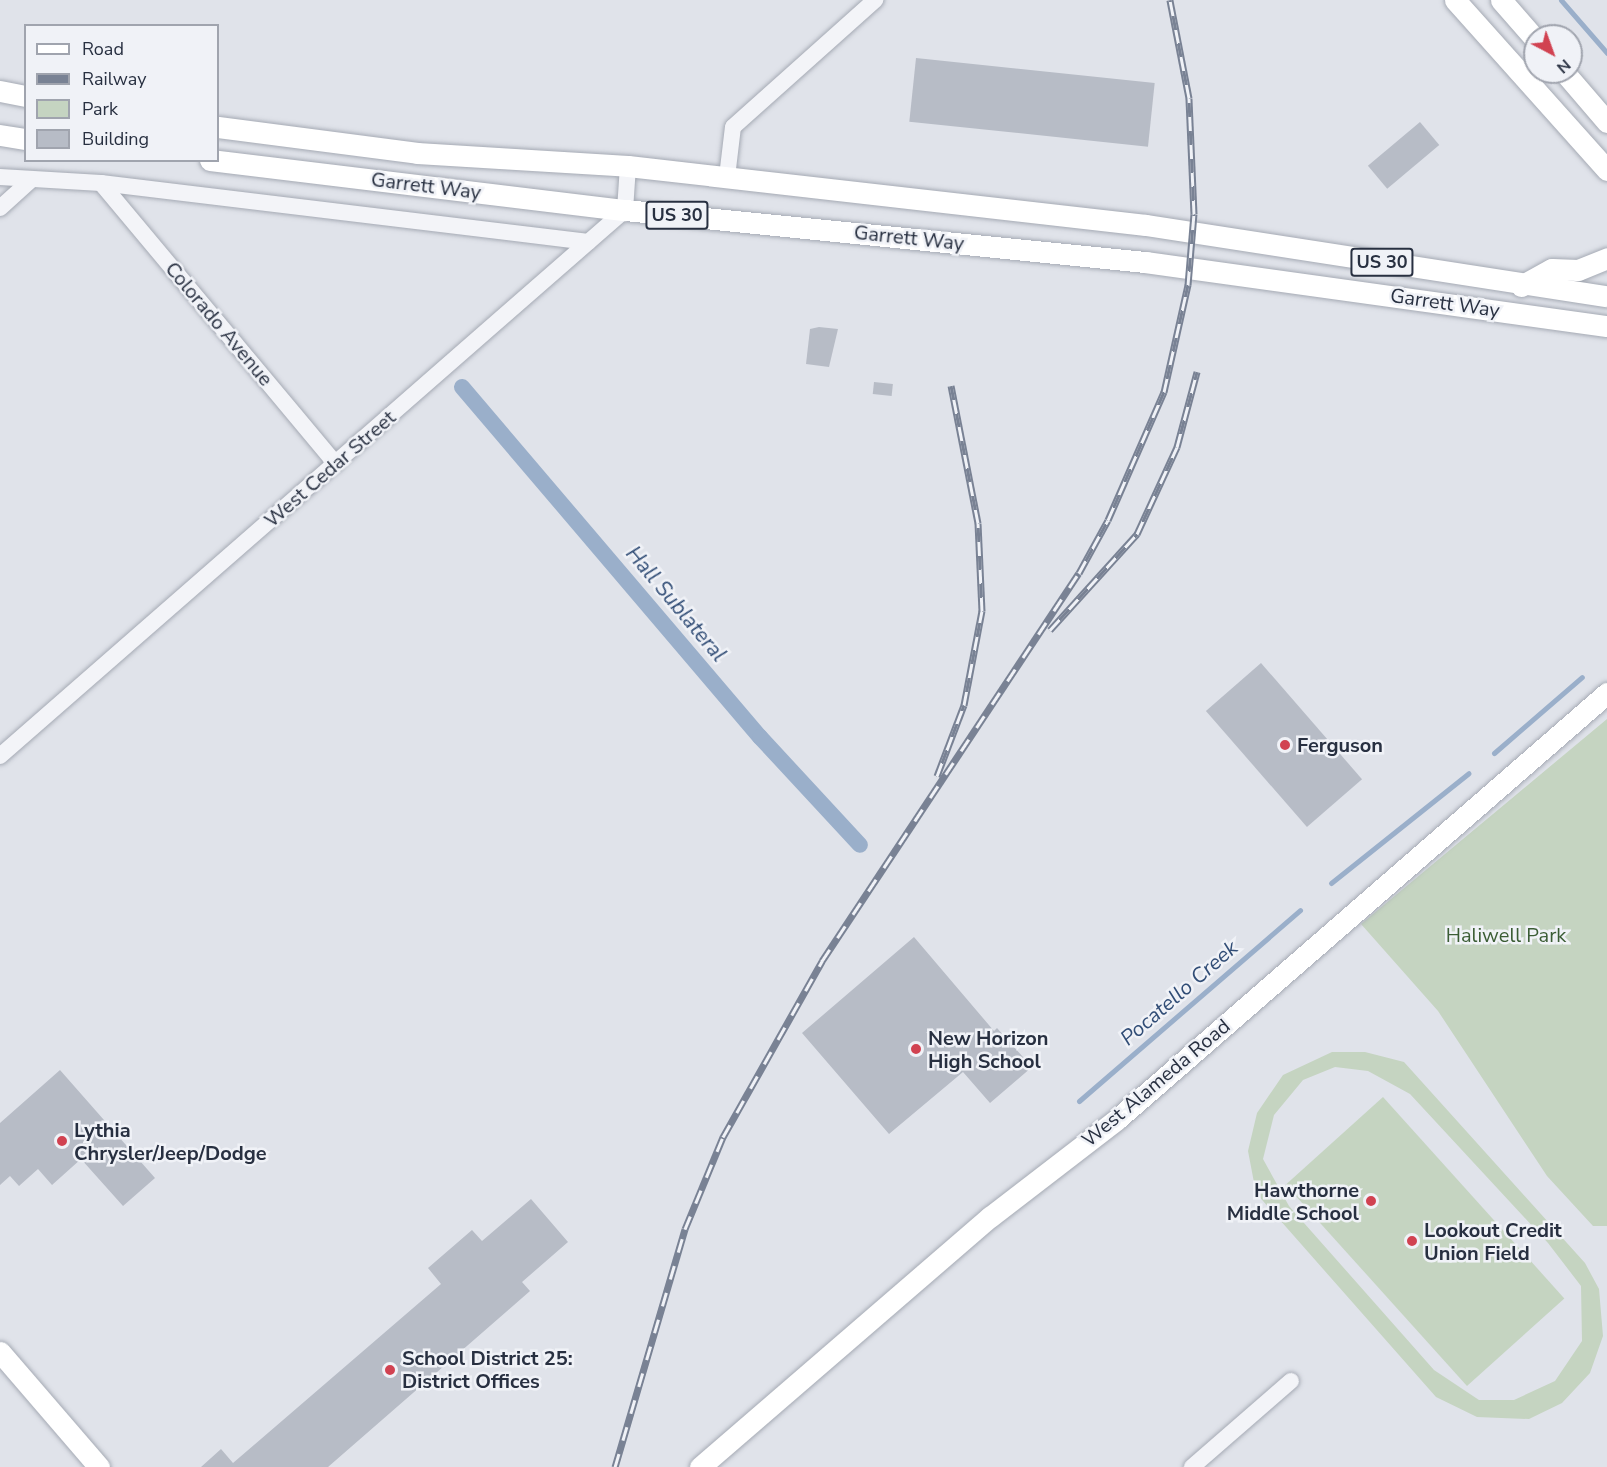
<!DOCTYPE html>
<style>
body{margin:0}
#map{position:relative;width:1607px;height:1467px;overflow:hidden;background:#e0e3ea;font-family:"Nunito Sans",sans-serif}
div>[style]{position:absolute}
.green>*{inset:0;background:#c5d4c1;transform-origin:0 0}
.stream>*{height:5px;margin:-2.5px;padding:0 2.5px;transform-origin:2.5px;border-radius:2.5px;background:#9aafca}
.canal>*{height:16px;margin:-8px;padding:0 8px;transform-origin:8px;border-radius:8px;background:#9aafca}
.building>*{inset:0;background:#b7bcc6;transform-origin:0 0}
.roads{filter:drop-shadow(0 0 2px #a5aab4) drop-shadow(0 0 2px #a5aab4)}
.minor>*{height:16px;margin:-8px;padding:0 8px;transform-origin:8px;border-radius:8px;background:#f3f4f8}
.major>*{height:21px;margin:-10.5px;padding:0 10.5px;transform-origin:10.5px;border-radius:10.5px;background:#fff}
.rail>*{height:7px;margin-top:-3.5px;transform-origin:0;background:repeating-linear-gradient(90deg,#f0f2f7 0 14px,#798294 0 28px);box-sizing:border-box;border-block:2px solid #798294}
.dots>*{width:16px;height:16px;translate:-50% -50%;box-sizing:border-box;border:3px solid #f0f2f7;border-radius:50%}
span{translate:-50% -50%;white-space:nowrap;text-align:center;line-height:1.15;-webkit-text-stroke:5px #f0f2f7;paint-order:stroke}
.shield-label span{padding:2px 4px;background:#f0f2f7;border:2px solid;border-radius:4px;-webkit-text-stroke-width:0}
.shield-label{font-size:18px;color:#283041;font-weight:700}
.street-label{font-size:20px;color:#283041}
.poi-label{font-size:20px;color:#283041;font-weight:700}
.left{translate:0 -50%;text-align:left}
.right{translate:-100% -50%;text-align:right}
.park-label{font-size:20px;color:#3b5d35}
.water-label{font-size:21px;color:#314d76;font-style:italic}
.legend{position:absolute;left:24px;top:24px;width:195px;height:138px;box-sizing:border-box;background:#f0f2f7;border:2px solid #a0a4ae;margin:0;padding:8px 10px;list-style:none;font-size:18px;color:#283041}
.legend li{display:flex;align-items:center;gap:12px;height:30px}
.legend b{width:30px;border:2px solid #a0a4ae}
.north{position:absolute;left:1523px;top:24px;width:60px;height:60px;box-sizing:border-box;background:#f0f2f7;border:2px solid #a0a4ae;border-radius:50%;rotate:139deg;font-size:16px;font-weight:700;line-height:24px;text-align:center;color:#283041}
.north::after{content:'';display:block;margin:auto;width:21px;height:27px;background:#d14251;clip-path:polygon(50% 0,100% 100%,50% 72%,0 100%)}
</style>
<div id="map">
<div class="green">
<div style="clip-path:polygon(1607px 719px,1607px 1226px,1593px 1226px,1547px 1176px,1438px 1011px,1361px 924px)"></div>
<div style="clip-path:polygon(evenodd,1332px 1052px,1365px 1052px,1404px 1062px,1585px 1263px,1599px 1289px,1603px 1336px,1590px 1373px,1562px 1403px,1529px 1419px,1477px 1417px,1436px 1397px,1256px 1193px,1248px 1151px,1257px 1113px,1283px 1075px,1332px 1052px,1335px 1067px,1368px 1071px,1410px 1094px,1548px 1243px,1581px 1286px,1582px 1341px,1555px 1381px,1514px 1400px,1479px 1400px,1434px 1370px,1289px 1206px,1263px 1159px,1274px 1115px,1303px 1080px,1335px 1067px)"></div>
<div style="left:1383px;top:1097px;width:271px;height:131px;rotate:48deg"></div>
</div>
<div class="stream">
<div style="left:1561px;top:0;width:70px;rotate:49deg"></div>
<div style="left:1494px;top:753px;width:116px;rotate:-40.8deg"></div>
<div style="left:1331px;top:883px;width:176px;rotate:-38.6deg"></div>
<div style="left:1079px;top:1101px;width:292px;rotate:-40.8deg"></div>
</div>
<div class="canal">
<div style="left:462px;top:387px;width:460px;rotate:49.6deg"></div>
<div style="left:760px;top:737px;width:147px;rotate:47.2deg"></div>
</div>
<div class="building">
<div style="left:916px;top:58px;width:240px;height:64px;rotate:6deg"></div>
<div style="left:1420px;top:122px;width:30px;height:68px;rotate:50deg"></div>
<div style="clip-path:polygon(819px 327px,838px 329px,829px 367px,806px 364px,810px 329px)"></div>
<div style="left:874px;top:382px;width:19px;height:12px;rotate:6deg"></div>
<div style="left:1261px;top:663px;width:154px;height:73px;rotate:49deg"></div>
<div style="clip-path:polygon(914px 937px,994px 1031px,997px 1028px,1032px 1067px,990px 1103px,963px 1072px,889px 1134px,802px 1033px)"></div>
<div style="clip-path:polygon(60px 1070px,155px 1178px,123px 1206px,81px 1159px,52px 1185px,38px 1169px,19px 1186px,10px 1176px,0 1185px,0 1123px)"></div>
<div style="clip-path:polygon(531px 1199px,568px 1242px,522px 1282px,530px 1291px,328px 1467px,201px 1467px,221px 1449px,233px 1463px,441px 1284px,428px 1268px,472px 1230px,482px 1241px)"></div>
</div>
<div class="roads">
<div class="minor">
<div style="left:0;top:177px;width:101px;rotate:3.4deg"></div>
<div style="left:101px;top:183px;width:491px;rotate:6.9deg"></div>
<div style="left:727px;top:177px;width:50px;rotate:-83.2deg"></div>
<div style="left:733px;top:127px;width:191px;rotate:-41.8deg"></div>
<div style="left:101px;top:183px;width:366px;rotate:50.1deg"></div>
<div style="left:0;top:208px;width:42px;rotate:-42.1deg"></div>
<div style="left:0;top:756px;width:830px;rotate:-41.14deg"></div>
<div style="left:625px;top:210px;width:44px;rotate:-86.1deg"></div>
<div style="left:1192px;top:1467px;width:131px;rotate:-41deg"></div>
</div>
<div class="major">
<div style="left:1455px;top:0;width:228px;rotate:48.2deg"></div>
<div style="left:1501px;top:0;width:52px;rotate:48.9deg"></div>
<div style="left:1564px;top:72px;width:66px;rotate:49.3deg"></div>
<div style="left:0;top:91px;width:26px;rotate:11deg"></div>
<div style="left:218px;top:127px;width:201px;rotate:7.4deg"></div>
<div style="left:417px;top:153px;width:211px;rotate:3.5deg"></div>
<div style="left:628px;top:166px;width:521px;rotate:6.5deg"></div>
<div style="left:1146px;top:225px;width:466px;rotate:8.8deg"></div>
<div style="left:0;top:135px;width:26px;rotate:9deg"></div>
<div style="left:210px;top:160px;width:418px;rotate:6.9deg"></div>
<div style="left:625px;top:210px;width:523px;rotate:5.71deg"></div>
<div style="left:1145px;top:262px;width:466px;rotate:7.9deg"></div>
<div style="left:1521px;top:286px;width:35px;rotate:-29deg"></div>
<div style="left:1552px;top:269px;width:26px;rotate:2deg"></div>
<div style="left:1578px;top:270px;width:31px;rotate:-22deg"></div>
<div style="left:0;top:1352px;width:152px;rotate:49.3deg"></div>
<div style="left:700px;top:1467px;width:383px;rotate:-40.8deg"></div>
<div style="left:990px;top:1217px;width:159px;rotate:-37.6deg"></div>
<div style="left:1116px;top:1120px;width:651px;rotate:-41.01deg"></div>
</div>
</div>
<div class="rail">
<div style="left:1050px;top:630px;width:130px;rotate:-47.8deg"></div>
<div style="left:1137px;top:534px;width:96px;rotate:-65.3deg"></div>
<div style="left:1177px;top:447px;width:78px;rotate:-75.1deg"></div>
<div style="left:937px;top:776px;width:76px;rotate:-69.2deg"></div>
<div style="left:964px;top:705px;width:96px;rotate:-79.2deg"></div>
<div style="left:982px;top:611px;width:88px;rotate:-92.6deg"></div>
<div style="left:978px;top:523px;width:140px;rotate:-101.1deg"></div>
<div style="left:615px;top:1467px;width:248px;rotate:-73.6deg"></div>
<div style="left:685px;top:1229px;width:100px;rotate:-67.6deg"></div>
<div style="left:723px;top:1137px;width:202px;rotate:-60.6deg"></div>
<div style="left:822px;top:961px;width:465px;rotate:-56.5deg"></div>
<div style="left:1079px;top:573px;width:60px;rotate:-61.3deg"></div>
<div style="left:1108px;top:520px;width:140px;rotate:-66.4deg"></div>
<div style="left:1164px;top:392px;width:110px;rotate:-77.4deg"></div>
<div style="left:1188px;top:285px;width:71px;rotate:-85.2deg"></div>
<div style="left:1194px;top:214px;width:116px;rotate:-92.5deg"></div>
<div style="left:1189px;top:98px;width:100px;rotate:-101deg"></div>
</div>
<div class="dots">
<div style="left:1285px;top:745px;background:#d14251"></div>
<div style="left:916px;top:1049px;background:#d14251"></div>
<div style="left:62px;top:1141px;background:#d14251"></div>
<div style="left:1371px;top:1201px;background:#d14251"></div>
<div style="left:1412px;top:1241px;background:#d14251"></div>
<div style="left:390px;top:1370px;background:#d14251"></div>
</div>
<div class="shield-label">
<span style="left:677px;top:215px">US 30</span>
<span style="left:1382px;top:262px">US 30</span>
</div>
<div class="street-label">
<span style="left:426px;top:186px;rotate:7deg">Garrett Way</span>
<span style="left:909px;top:238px;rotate:6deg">Garrett Way</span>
<span style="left:1445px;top:303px;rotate:8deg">Garrett Way</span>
<span style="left:219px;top:324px;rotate:50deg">Colorado Avenue</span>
<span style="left:330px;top:469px;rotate:-41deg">West Cedar Street</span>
<span style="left:1156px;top:1083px;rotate:-40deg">West Alameda Road</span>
</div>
<div class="poi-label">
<span class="left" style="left:1297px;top:745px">Ferguson</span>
<span class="left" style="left:928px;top:1050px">New Horizon<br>High School</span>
<span class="left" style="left:74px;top:1142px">Lythia<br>Chrysler/Jeep/Dodge</span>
<span class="right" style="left:1359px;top:1202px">Hawthorne<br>Middle School</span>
<span class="left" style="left:1424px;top:1242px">Lookout Credit<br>Union Field</span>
<span class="left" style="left:402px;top:1370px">School District 25:<br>District Offices</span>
</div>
<div class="park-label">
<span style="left:1506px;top:935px">Haliwell Park</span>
</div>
<div class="water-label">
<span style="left:676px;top:604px;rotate:50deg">Hall Sublateral</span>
<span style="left:1179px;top:993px;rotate:-41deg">Pocatello Creek</span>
</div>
<ul class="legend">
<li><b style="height:8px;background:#fff"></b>Road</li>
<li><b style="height:8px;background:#798294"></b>Railway</li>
<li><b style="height:16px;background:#c5d4c1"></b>Park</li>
<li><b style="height:16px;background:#b7bcc6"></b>Building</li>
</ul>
<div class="north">N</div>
</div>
